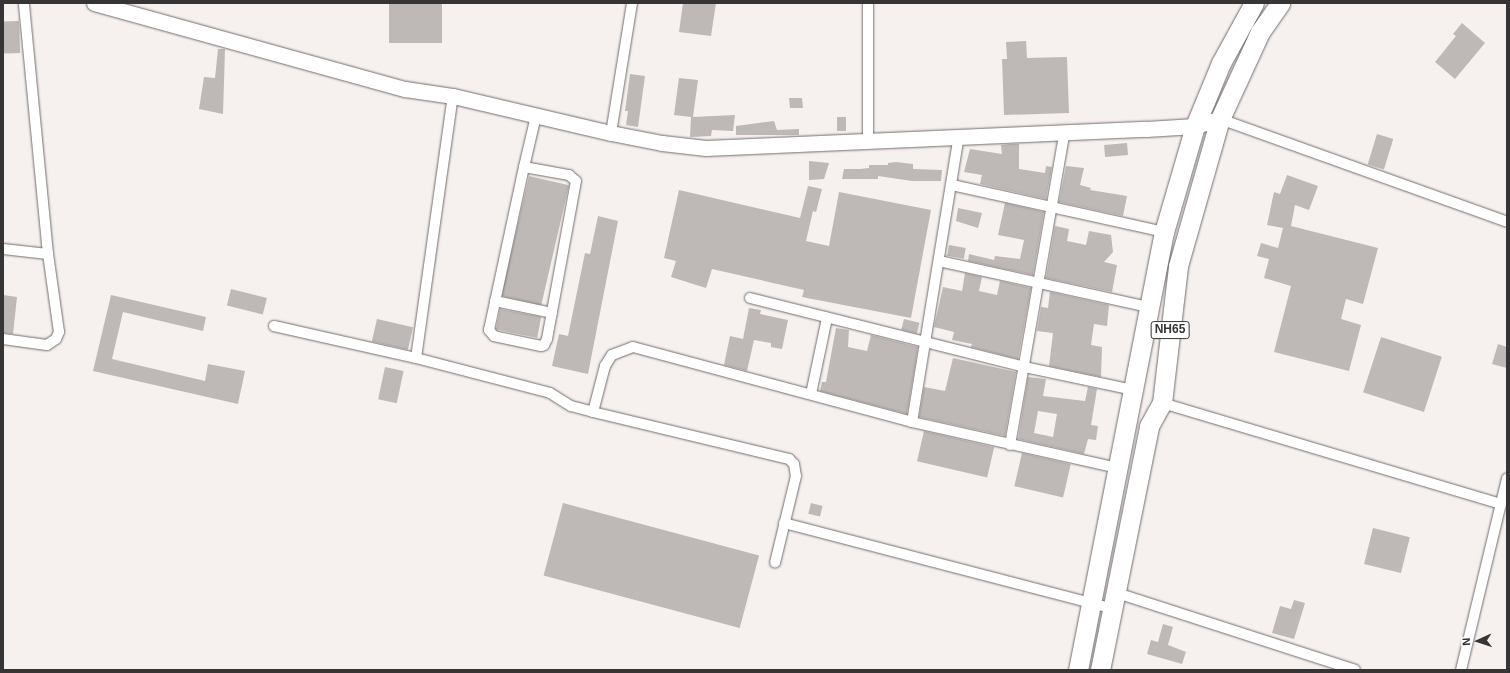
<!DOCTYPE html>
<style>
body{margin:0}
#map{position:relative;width:1510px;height:673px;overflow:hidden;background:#f6f0ef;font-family:Arial,sans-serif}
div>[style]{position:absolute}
.building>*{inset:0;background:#beb8b7;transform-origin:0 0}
.roads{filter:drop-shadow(0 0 1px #726d6c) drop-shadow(0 0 1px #726d6c)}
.street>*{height:10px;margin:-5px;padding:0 5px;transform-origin:5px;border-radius:5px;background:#fff}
.secondary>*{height:15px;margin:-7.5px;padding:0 7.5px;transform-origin:7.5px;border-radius:7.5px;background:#fff}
.highway>*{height:19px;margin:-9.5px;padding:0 9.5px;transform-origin:9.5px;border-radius:9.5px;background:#fff}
span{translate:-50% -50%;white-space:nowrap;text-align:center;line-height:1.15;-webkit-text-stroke:3.5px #fff;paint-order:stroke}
.shield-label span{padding:1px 3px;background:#fff;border:1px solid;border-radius:3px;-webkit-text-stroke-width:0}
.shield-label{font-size:12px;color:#363434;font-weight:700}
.frame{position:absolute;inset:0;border:4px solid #363434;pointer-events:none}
.north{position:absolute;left:1458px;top:621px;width:40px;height:40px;-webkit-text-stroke:3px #fff;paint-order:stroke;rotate:267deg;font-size:11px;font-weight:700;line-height:16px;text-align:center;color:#363434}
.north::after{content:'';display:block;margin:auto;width:14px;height:18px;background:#363434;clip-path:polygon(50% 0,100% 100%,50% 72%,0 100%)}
</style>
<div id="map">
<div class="building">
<div style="left:389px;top:3px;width:53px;height:40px"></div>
<div style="clip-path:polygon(683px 3px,716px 3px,711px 36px,679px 32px)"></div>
<div style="left:19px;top:21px;width:32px;height:16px;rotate:88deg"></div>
<div style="clip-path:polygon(1462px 23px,1485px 43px,1455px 79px,1435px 62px,1456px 36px,1453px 34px)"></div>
<div style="clip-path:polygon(1026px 41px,1027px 58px,1067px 57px,1069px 113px,1004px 115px,1002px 59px,1007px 59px,1006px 42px)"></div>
<div style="clip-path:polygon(218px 49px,225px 49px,223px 114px,199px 109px,204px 77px,215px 78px)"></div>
<div style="clip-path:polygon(630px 74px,645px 76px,638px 127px,626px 125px,628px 111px,625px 111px)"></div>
<div style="clip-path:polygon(679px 78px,698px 80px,693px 117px,735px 115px,733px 131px,712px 130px,711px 136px,690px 137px,691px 117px,674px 115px)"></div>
<div style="clip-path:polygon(789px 98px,802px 98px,803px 108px,790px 108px)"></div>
<div style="left:837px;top:117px;width:9px;height:14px"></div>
<div style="clip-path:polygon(774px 121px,777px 130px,799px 129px,799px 135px,736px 135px,736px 126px)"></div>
<div style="left:1377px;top:134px;width:17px;height:32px;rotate:17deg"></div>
<div style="left:1127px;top:143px;width:12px;height:23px;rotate:85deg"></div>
<div style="clip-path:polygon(1010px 144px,1019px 144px,1019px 169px,1045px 173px,1046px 166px,1052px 167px,1046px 199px,980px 184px,982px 175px,964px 172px,970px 149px,1002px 154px,1001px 145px)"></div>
<div style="clip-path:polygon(809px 161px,829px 163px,824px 179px,809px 180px)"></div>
<div style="clip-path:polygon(896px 162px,913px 164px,913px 169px,942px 170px,941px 181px,912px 181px,878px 176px,878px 179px,842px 179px,844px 169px,860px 169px,869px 168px,869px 165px,888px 165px,888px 163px)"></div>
<div style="clip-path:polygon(1066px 166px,1084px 168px,1080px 185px,1091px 188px,1090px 190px,1127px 196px,1123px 216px,1059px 202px)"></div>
<div style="clip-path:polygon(1287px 175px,1318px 186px,1309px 210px,1295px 205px,1291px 226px,1378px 248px,1363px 304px,1346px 299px,1341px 319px,1361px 325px,1349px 371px,1274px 352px,1291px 286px,1264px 278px,1269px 259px,1257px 256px,1261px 243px,1278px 248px,1283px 228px,1267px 225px,1274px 192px,1280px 194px)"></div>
<div style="left:529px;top:176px;width:41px;height:123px;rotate:13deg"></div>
<div style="clip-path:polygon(808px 186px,822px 189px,816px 212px,813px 211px,806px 241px,829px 246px,839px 192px,931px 210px,911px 318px,802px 297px,804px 290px,712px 269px,706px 288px,671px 277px,676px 261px,664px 258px,679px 190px,800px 218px)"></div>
<div style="clip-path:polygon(1005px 203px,1044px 212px,1033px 275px,968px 261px,969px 254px,994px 260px,995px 256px,1020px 259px,1024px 240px,998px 235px)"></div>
<div style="clip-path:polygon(958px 208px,982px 213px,978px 228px,956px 221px)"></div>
<div style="clip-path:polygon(598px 216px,618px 221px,588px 374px,552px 366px,559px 334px,568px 336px,585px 253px,590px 254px)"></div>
<div style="clip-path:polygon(1055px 226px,1069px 229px,1067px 241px,1086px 245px,1089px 231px,1111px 235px,1113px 252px,1104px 262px,1117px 265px,1112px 292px,1046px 278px)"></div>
<div style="left:949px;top:245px;width:17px;height:11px;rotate:10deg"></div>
<div style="clip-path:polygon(965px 273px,982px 277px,979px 291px,997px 295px,1000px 281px,1031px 288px,1018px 359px,971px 347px,972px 344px,952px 340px,954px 332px,934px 327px,943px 287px,962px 291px)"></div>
<div style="left:231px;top:289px;width:37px;height:17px;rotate:14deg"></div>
<div style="clip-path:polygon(1050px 292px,1109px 305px,1107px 326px,1094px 324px,1091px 345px,1102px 347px,1101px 377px,1049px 366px,1053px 333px,1037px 331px,1041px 307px,1048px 308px)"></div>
<div style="clip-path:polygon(3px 295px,17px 297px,13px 334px,3px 333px)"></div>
<div style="clip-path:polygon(111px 295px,206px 317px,203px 331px,123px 312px,112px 359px,205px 381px,208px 364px,245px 371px,238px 404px,93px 371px)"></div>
<div style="clip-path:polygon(749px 308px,761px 310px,760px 314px,788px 320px,782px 349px,771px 347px,771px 343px,754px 340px,747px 371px,724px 365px,730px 336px,743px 339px)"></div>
<div style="left:500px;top:309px;width:42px;height:21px;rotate:11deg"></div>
<div style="left:377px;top:319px;width:37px;height:23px;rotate:13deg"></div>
<div style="left:904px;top:319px;width:16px;height:11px;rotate:14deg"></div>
<div style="clip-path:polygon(836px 328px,849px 330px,848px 347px,867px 351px,871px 335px,918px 347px,907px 414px,820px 391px,822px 382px,826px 382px)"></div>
<div style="left:1381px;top:337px;width:64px;height:58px;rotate:18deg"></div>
<div style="clip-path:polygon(1498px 344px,1507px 347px,1507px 368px,1492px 364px)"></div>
<div style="clip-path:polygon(953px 358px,1016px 372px,1005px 436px,919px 417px,924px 387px,945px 391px)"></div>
<div style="left:385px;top:367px;width:19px;height:33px;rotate:12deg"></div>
<div style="clip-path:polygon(evenodd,1028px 377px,1046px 379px,1043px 396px,1085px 401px,1088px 387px,1097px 389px,1091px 425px,1098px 426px,1096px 440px,1088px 439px,1084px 454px,1018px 439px,1028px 377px,1038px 411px,1057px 414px,1053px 437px,1034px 433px,1038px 411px)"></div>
<div style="left:924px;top:431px;width:72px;height:31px;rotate:13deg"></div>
<div style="left:1022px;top:453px;width:50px;height:34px;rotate:13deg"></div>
<div style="left:563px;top:503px;width:203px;height:75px;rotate:15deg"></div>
<div style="left:811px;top:503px;width:12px;height:11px;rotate:14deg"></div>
<div style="left:1373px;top:528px;width:38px;height:37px;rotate:14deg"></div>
<div style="clip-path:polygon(1294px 600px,1305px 603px,1294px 639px,1272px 633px,1280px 606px,1291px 609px)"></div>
<div style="clip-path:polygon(1163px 624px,1173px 627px,1168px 645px,1186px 652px,1182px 664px,1147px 654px,1151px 640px,1158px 642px)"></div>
</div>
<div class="roads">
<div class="street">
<div style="left:868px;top:3px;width:137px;rotate:90deg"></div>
<div style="left:1220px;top:119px;width:305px;rotate:19.7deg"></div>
<div style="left:611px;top:133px;width:132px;rotate:-80.8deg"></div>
<div style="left:524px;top:167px;width:46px;rotate:10.1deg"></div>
<div style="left:569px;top:175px;width:9px;rotate:41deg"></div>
<div style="left:576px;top:181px;width:161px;rotate:100.4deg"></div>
<div style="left:547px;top:339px;width:7px;rotate:117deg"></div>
<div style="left:544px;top:345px;width:3px;rotate:162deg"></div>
<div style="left:541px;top:346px;width:48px;rotate:-168deg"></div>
<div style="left:494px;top:336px;width:8px;rotate:-130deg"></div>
<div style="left:489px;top:330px;width:167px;rotate:-77.9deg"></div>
<div style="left:524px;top:167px;width:52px;rotate:-76.8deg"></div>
<div style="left:952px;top:185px;width:217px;rotate:12.5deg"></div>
<div style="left:3px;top:249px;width:45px;rotate:6.3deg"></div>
<div style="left:939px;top:261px;width:215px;rotate:12.4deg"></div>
<div style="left:750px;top:298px;width:283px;rotate:14.1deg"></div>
<div style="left:1024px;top:367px;width:111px;rotate:11.9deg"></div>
<div style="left:495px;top:301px;width:58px;rotate:11.9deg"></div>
<div style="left:274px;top:326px;width:146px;rotate:12.7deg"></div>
<div style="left:416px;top:358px;width:138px;rotate:14.6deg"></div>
<div style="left:550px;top:393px;width:25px;rotate:32deg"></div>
<div style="left:571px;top:406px;width:23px;rotate:15deg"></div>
<div style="left:593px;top:412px;width:202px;rotate:13.5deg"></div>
<div style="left:789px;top:459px;width:7px;rotate:45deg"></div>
<div style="left:794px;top:464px;width:12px;rotate:81deg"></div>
<div style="left:796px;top:476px;width:89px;rotate:103.6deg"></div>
<div style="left:3px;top:339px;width:44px;rotate:7.8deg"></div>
<div style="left:47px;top:345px;width:11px;rotate:-34deg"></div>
<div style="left:56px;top:339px;width:8px;rotate:-67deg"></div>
<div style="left:59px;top:332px;width:79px;rotate:-98deg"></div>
<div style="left:48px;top:254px;width:252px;rotate:-95.5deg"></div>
<div style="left:416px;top:358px;width:265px;rotate:-82deg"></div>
<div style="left:811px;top:394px;width:78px;rotate:-78.1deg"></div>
<div style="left:1162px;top:403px;width:354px;rotate:16.6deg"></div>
<div style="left:593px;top:412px;width:48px;rotate:-75.4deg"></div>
<div style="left:605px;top:366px;width:13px;rotate:-58deg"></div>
<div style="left:612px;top:355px;width:22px;rotate:-21deg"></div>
<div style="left:633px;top:347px;width:289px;rotate:15deg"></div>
<div style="left:912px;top:422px;width:211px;rotate:12.6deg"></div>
<div style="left:912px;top:422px;width:290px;rotate:-80.7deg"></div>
<div style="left:1010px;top:445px;width:319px;rotate:-80.1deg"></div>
<div style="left:784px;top:523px;width:340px;rotate:14.6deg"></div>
<div style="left:1117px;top:593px;width:250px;rotate:17.9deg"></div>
<div style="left:1461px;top:670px;width:197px;rotate:-76.5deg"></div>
</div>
<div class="secondary">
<div style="left:94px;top:3px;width:323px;rotate:15.5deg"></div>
<div style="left:405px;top:89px;width:49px;rotate:8.3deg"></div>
<div style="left:453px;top:96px;width:162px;rotate:13.2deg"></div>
<div style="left:611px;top:133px;width:52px;rotate:11.1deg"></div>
<div style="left:662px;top:143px;width:44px;rotate:6.5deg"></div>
<div style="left:706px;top:148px;width:440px;rotate:-2.5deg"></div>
<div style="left:1146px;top:129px;width:49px;rotate:-3.5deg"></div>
<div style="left:1195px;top:126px;width:26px;rotate:-16deg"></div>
</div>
<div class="highway">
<div style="left:1078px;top:670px;width:446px;rotate:-78.9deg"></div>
<div style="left:1164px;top:232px;width:110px;rotate:-73.7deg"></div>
<div style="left:1195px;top:126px;width:68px;rotate:-67.6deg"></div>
<div style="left:1221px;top:63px;width:68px;rotate:-61.2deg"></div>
<div style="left:1100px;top:670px;width:249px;rotate:-78.6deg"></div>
<div style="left:1149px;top:426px;width:26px;rotate:-61deg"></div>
<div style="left:1162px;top:403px;width:138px;rotate:-83.3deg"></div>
<div style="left:1178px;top:266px;width:153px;rotate:-74.1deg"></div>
<div style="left:1220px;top:119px;width:96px;rotate:-65.3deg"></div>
<div style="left:1260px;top:32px;width:35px;rotate:-55deg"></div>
</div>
</div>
<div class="shield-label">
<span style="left:1170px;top:330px">NH65</span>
</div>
<div class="frame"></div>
<div class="north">N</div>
</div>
